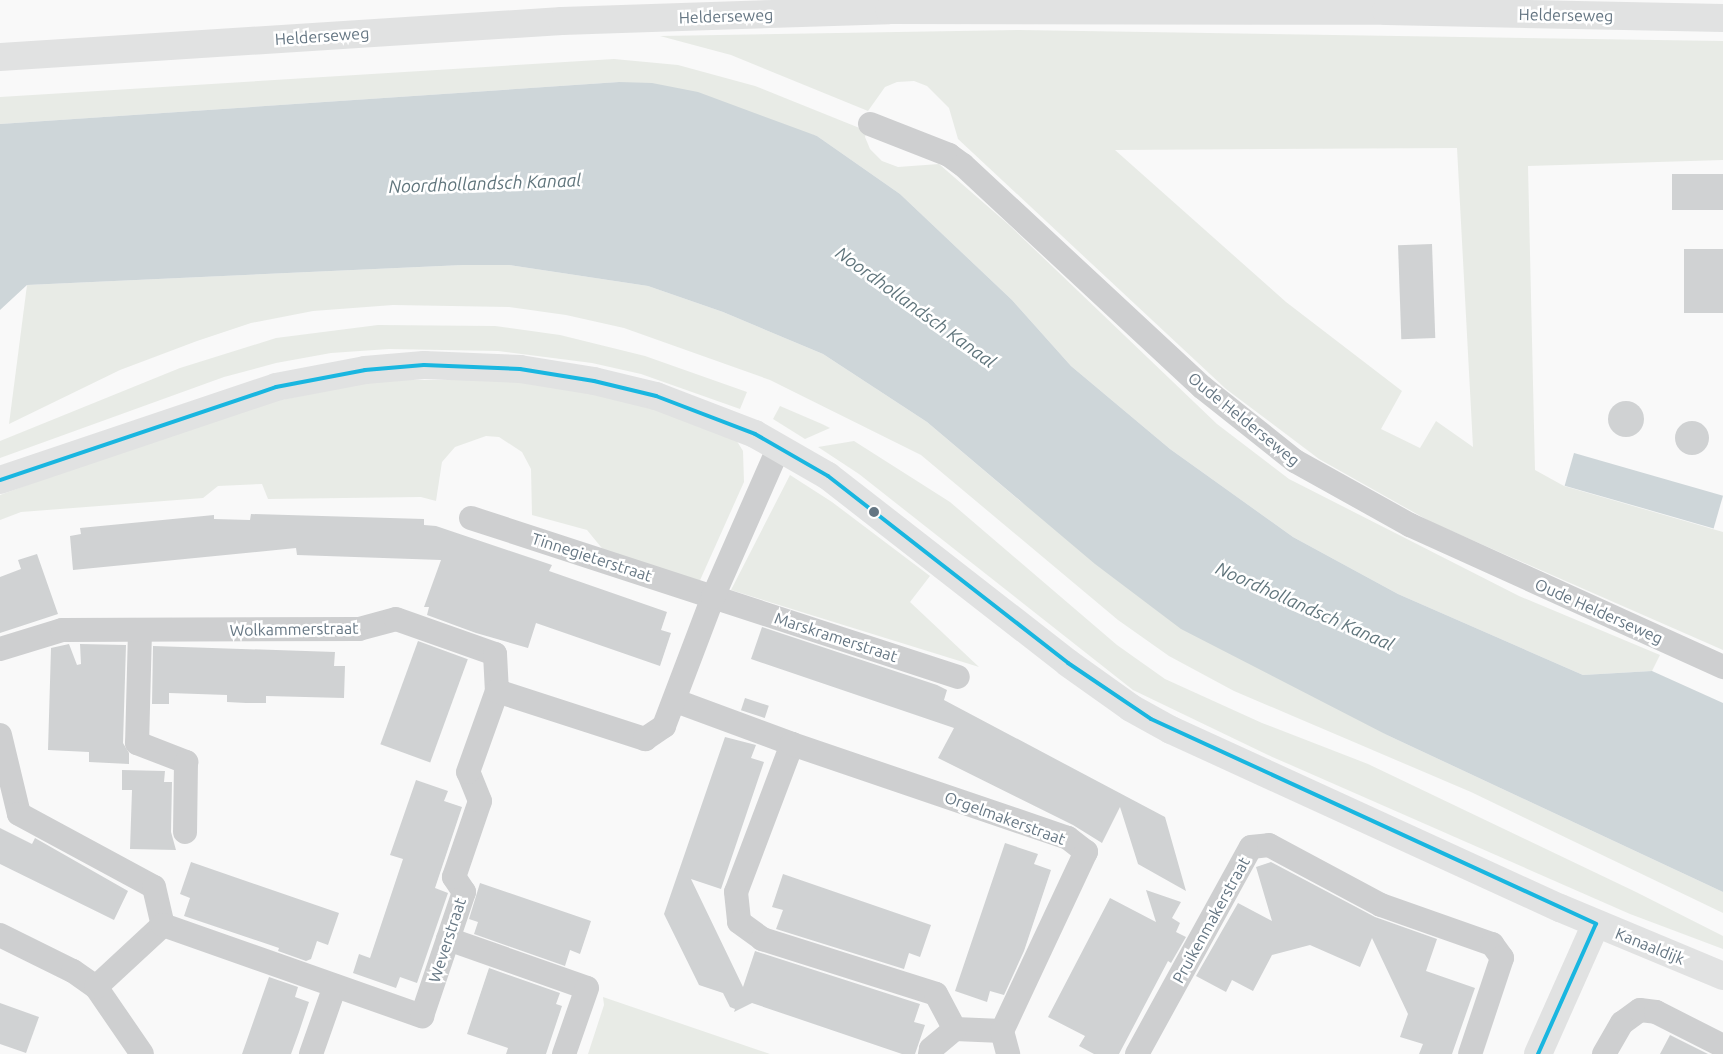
<!DOCTYPE html>
<style>
body{margin:0}
#map{position:relative;width:1723px;height:1054px;overflow:hidden;background:#f9f9f9;font-family:Ubuntu,sans-serif}
div>[style]{position:absolute}
.green>*{inset:0;background:#e8ebe6}
.water>*{inset:0;background:#ced6d9;transform-origin:0 0}
.building>*{inset:0;background:#d0d2d3;transform-origin:0 0}
.round{border-radius:50%}
.street>*{height:24px;margin:-12px;padding:0 12px;transform-origin:12px;border-radius:12px;background:#cecfd0}
.secondary>*{height:28px;margin:-14px;padding:0 14px;transform-origin:14px;border-radius:14px;background:#e1e2e2}
.bus-1>*{height:4px;margin:-2px;padding:0 2px;transform-origin:2px;border-radius:2px;background:#19b6e0}
.dots>*{width:14px;height:14px;translate:-50% -50%;box-sizing:border-box;border:2px solid #fff;border-radius:50%}
span{translate:-50% -50%;white-space:nowrap;text-align:center;line-height:1.15;-webkit-text-stroke:5px #fff;paint-order:stroke}
.street-label{font-size:16px;color:#657683}
.water-label{font-size:18px;color:#60757c;font-style:italic}
</style>
<div id="map">
<div class="green">
<div style="clip-path:polygon(evenodd,1019px 30px,1723px 41px,1723px 160px,1528px 166px,1535px 470px,1564px 486px,1723px 532px,1723px 650px,1431px 522px,1319px 459px,1226px 389px,958px 139px,949px 108px,927px 86px,914px 81px,897px 82px,885px 87px,868px 111px,731px 55px,660px 36px,1019px 30px,1457px 148px,1473px 447px,1436px 421px,1420px 448px,1381px 429px,1402px 391px,1286px 302px,1115px 150px,1457px 148px)"></div>
<div style="clip-path:polygon(614px 59px,678px 65px,755px 86px,867px 131px,865px 137px,870px 149px,882px 161px,898px 167px,939px 164px,1008px 224px,1217px 424px,1289px 479px,1519px 596px,1660px 655px,1652px 671px,1583px 675px,1398px 594px,1293px 537px,1170px 449px,1071px 366px,1012px 300px,900px 194px,817px 136px,619px 82px,0 124px,0 97px)"></div>
<div style="clip-path:polygon(463px 265px,509px 265px,648px 286px,723px 312px,823px 354px,927px 422px,1020px 501px,1387px 735px,1723px 892px,1723px 913px,1471px 792px,1234px 691px,1169px 656px,1118px 620px,921px 455px,770px 380px,624px 328px,566px 315px,509px 307px,393px 305px,313px 311px,251px 323px,197px 341px,120px 370px,9px 424px,27px 285px)"></div>
<div style="clip-path:polygon(378px 325px,495px 326px,560px 335px,645px 356px,747px 392px,740px 409px,641px 374px,592px 363px,498px 351px,389px 349px,331px 353px,276px 363px,224px 377px,0 458px,0 441px,180px 368px,276px 338px)"></div>
<div style="clip-path:polygon(377px 380px,501px 380px,557px 385px,642px 401px,735px 438px,743px 451px,744px 482px,697px 587px,610px 558px,587px 530px,532px 515px,531px 469px,522px 452px,499px 437px,486px 436px,455px 447px,442px 462px,436px 501px,421px 497px,268px 499px,262px 484px,218px 486px,203px 498px,21px 512px,0 520px,0 495px,233px 410px)"></div>
<div style="clip-path:polygon(780px 406px,822px 424px,830px 428px,805px 439px,773px 419px)"></div>
<div style="clip-path:polygon(854px 441px,950px 502px,1117px 645px,1165px 679px,1262px 723px,1368px 764px,1636px 892px,1723px 936px,1723px 949px,1630px 914px,1268px 755px,1133px 690px,859px 474px,818px 447px)"></div>
<div style="clip-path:polygon(790px 475px,832px 502px,930px 576px,910px 602px,979px 667px,731px 590px)"></div>
<div style="clip-path:polygon(603px 997px,770px 1054px,588px 1054px,604px 1005px)"></div>
</div>
<div class="water">
<div style="clip-path:polygon(619px 82px,652px 83px,698px 92px,817px 136px,900px 194px,1012px 300px,1071px 366px,1170px 449px,1293px 537px,1398px 594px,1583px 675px,1652px 671px,1723px 703px,1723px 892px,1387px 735px,1181px 629px,1095px 564px,927px 422px,823px 354px,723px 312px,648px 286px,509px 265px,463px 265px,27px 285px,0 310px,0 124px)"></div>
<div style="left:1574px;top:453px;width:155px;height:34px;rotate:16deg"></div>
</div>
<div class="building">
<div style="left:1723px;top:174px;width:36px;height:51px;rotate:90deg"></div>
<div style="left:1432px;top:244px;width:94px;height:34px;rotate:88deg"></div>
<div style="left:1723px;top:249px;width:64px;height:39px;rotate:90deg"></div>
<div class="round" style="left:1608px;top:401px;width:36px;height:36px"></div>
<div class="round" style="left:1675px;top:421px;width:34px;height:34px"></div>
<div style="clip-path:polygon(251px 514px,424px 519px,424px 525px,436px 526px,552px 565px,549px 571px,667px 612px,661px 630px,671px 633px,660px 666px,536px 623px,528px 648px,476px 633px,427px 615px,429px 607px,424px 607px,441px 560px,297px 555px,296px 548px,73px 570px,70px 536px,81px 534px,80px 528px,214px 515px,214px 519px,250px 520px)"></div>
<div style="clip-path:polygon(37px 554px,58px 614px,0 633px,0 577px,21px 569px,18px 560px)"></div>
<div style="clip-path:polygon(762px 627px,937px 685px,947px 690px,944px 700px,1165px 817px,1186px 891px,1138px 864px,1120px 807px,1102px 843px,1073px 825px,938px 758px,954px 728px,751px 659px)"></div>
<div style="left:418px;top:641px;width:53px;height:110px;rotate:20deg"></div>
<div style="clip-path:polygon(69px 644px,77px 665px,81px 664px,80px 644px,126px 645px,123px 743px,129px 753px,129px 764px,89px 762px,89px 752px,48px 750px,51px 648px)"></div>
<div style="clip-path:polygon(153px 646px,335px 652px,334px 666px,345px 666px,344px 698px,266px 696px,266px 703px,246px 703px,227px 702px,227px 695px,169px 693px,169px 704px,152px 704px)"></div>
<div style="left:745px;top:698px;width:25px;height:13px;rotate:18deg"></div>
<div style="clip-path:polygon(725px 737px,756px 745px,751px 758px,764px 762px,721px 889px,691px 879px,743px 987px,755px 951px,920px 1004px,914px 1022px,925px 1025px,915px 1054px,902px 1054px,752px 1003px,734px 1012px,735px 1009px,730px 1007px,723px 993px,699px 985px,664px 914px)"></div>
<div style="clip-path:polygon(122px 770px,165px 771px,164px 782px,172px 782px,171px 832px,176px 850px,130px 849px,132px 790px,122px 790px)"></div>
<div style="clip-path:polygon(416px 780px,448px 791px,444px 801px,462px 807px,435px 888px,448px 893px,417px 983px,400px 977px,396px 988px,353px 973px,359px 954px,370px 958px,403px 859px,390px 855px)"></div>
<div style="clip-path:polygon(0 828px,32px 844px,35px 838px,128px 891px,114px 920px,0 864px)"></div>
<div style="clip-path:polygon(1005px 843px,1038px 854px,1034px 864px,1051px 870px,1024px 951px,1004px 995px,990px 991px,987px 1002px,955px 991px)"></div>
<div style="clip-path:polygon(191px 862px,339px 913px,328px 945px,317px 941px,311px 959px,306px 961px,278px 951px,279px 948px,184px 916px,190px 898px,180px 894px)"></div>
<div style="clip-path:polygon(1271px 862px,1375px 917px,1437px 939px,1426px 971px,1475px 988px,1452px 1054px,1419px 1054px,1423px 1044px,1400px 1037px,1408px 1014px,1372px 938px,1360px 967px,1310px 945px,1272px 955px,1253px 991px,1232px 980px,1226px 992px,1196px 976px,1238px 903px,1272px 921px,1256px 867px)"></div>
<div style="clip-path:polygon(783px 874px,931px 925px,920px 957px,909px 953px,904px 969px,776px 929px,783px 910px,772px 907px)"></div>
<div style="clip-path:polygon(480px 883px,591px 921px,580px 954px,570px 950px,565px 966px,474px 934px,478px 922px,469px 919px)"></div>
<div style="clip-path:polygon(1146px 890px,1181px 902px,1172px 918px,1180px 923px,1176px 932px,1186px 937px,1171px 963px,1168px 961px,1119px 1054px,1094px 1054px,1079px 1046px,1085px 1036px,1048px 1017px,1110px 898px,1156px 922px)"></div>
<div style="clip-path:polygon(489px 968px,560px 993px,556px 1004px,562px 1006px,546px 1054px,506px 1054px,508px 1048px,467px 1034px)"></div>
<div style="clip-path:polygon(269px 977px,298px 987px,295px 997px,309px 1002px,299px 1032px,291px 1054px,242px 1054px)"></div>
<div style="clip-path:polygon(0 1003px,39px 1017px,26px 1053px,0 1044px)"></div>
<div style="clip-path:polygon(1670px 1035px,1708px 1054px,1660px 1054px)"></div>
</div>
<div class="street">
<div style="left:870px;top:124px;width:85px;rotate:21.4deg"></div>
<div style="left:949px;top:155px;width:17px;rotate:36deg"></div>
<div style="left:963px;top:165px;width:326px;rotate:42.9deg"></div>
<div style="left:1202px;top:387px;width:119px;rotate:38.5deg"></div>
<div style="left:1295px;top:461px;width:132px;rotate:29.1deg"></div>
<div style="left:1410px;top:525px;width:344px;rotate:24.4deg"></div>
<div style="left:471px;top:518px;width:512px;rotate:18.08deg"></div>
<div style="left:140px;top:631px;width:112px;rotate:91.5deg"></div>
<div style="left:137px;top:743px;width:53px;rotate:21.2deg"></div>
<div style="left:186px;top:762px;width:70px;rotate:90.8deg"></div>
<div style="left:0;top:649px;width:65px;rotate:-17deg"></div>
<div style="left:62px;top:630px;width:297px;rotate:-0.2deg"></div>
<div style="left:359px;top:629px;width:38px;rotate:-15deg"></div>
<div style="left:396px;top:619px;width:105px;rotate:19.5deg"></div>
<div style="left:495px;top:654px;width:37px;rotate:87deg"></div>
<div style="left:676px;top:701px;width:124px;rotate:20.3deg"></div>
<div style="left:792px;top:744px;width:158px;rotate:110.7deg"></div>
<div style="left:736px;top:892px;width:30px;rotate:84deg"></div>
<div style="left:739px;top:922px;width:29px;rotate:36deg"></div>
<div style="left:762px;top:939px;width:182px;rotate:17.5deg"></div>
<div style="left:936px;top:994px;width:40px;rotate:62deg"></div>
<div style="left:955px;top:1029px;width:47px;rotate:2.4deg"></div>
<div style="left:1002px;top:1031px;width:198px;rotate:-64.9deg"></div>
<div style="left:1086px;top:852px;width:23px;rotate:-142deg"></div>
<div style="left:1068px;top:838px;width:292px;rotate:-161.2deg"></div>
<div style="left:0;top:735px;width:81px;rotate:76.5deg"></div>
<div style="left:19px;top:814px;width:153px;rotate:28.4deg"></div>
<div style="left:154px;top:887px;width:39px;rotate:77deg"></div>
<div style="left:0;top:935px;width:81px;rotate:26.3deg"></div>
<div style="left:73px;top:971px;width:28px;rotate:35deg"></div>
<div style="left:96px;top:987px;width:81px;rotate:55.5deg"></div>
<div style="left:448px;top:939px;width:147px;rotate:19.4deg"></div>
<div style="left:587px;top:988px;width:70px;rotate:109.2deg"></div>
<div style="left:96px;top:987px;width:91px;rotate:-42.8deg"></div>
<div style="left:163px;top:925px;width:275px;rotate:19.4deg"></div>
<div style="left:422px;top:1016px;width:131px;rotate:-71.3deg"></div>
<div style="left:464px;top:892px;width:18px;rotate:-124deg"></div>
<div style="left:454px;top:877px;width:80px;rotate:-71.1deg"></div>
<div style="left:480px;top:801px;width:31px;rotate:-112deg"></div>
<div style="left:468px;top:772px;width:86px;rotate:-70.3deg"></div>
<div style="left:497px;top:691px;width:156px;rotate:18deg"></div>
<div style="left:645px;top:739px;width:23px;rotate:-34deg"></div>
<div style="left:664px;top:726px;width:138px;rotate:-69.2deg"></div>
<div style="left:713px;top:597px;width:164px;rotate:-66.3deg"></div>
<div style="left:1002px;top:1031px;width:24px;rotate:75deg"></div>
<div style="left:311px;top:1054px;width:72px;rotate:-70.6deg"></div>
<div style="left:930px;top:1054px;width:5px;rotate:-79deg"></div>
<div style="left:931px;top:1049px;width:31px;rotate:-40deg"></div>
<div style="left:1137px;top:1054px;width:236px;rotate:-61.2deg"></div>
<div style="left:1251px;top:847px;width:18px;rotate:-6deg"></div>
<div style="left:1269px;top:845px;width:127px;rotate:28.2deg"></div>
<div style="left:1381px;top:905px;width:118px;rotate:19.4deg"></div>
<div style="left:1492px;top:944px;width:17px;rotate:54deg"></div>
<div style="left:1502px;top:958px;width:101px;rotate:108.4deg"></div>
<div style="left:1604px;top:1054px;width:36px;rotate:-60deg"></div>
<div style="left:1622px;top:1023px;width:22px;rotate:-36deg"></div>
<div style="left:1640px;top:1010px;width:16px;rotate:7deg"></div>
<div style="left:1656px;top:1012px;width:75px;rotate:26.9deg"></div>
</div>
<div class="secondary">
<div style="left:0;top:57px;width:563px;rotate:-3.67deg"></div>
<div style="left:562px;top:21px;width:327px;rotate:-1.9deg"></div>
<div style="left:889px;top:10px;width:497px;rotate:0.1deg"></div>
<div style="left:1386px;top:11px;width:337px;rotate:1.2deg"></div>
<div style="left:0;top:480px;width:291px;rotate:-18.6deg"></div>
<div style="left:276px;top:387px;width:91px;rotate:-10.8deg"></div>
<div style="left:365px;top:370px;width:59px;rotate:-4.8deg"></div>
<div style="left:424px;top:365px;width:96px;rotate:2.4deg"></div>
<div style="left:520px;top:369px;width:75px;rotate:9.2deg"></div>
<div style="left:594px;top:381px;width:64px;rotate:13.6deg"></div>
<div style="left:656px;top:396px;width:106px;rotate:21deg"></div>
<div style="left:755px;top:434px;width:84px;rotate:29.9deg"></div>
<div style="left:828px;top:476px;width:304px;rotate:37.9deg"></div>
<div style="left:1068px;top:663px;width:77px;rotate:35.5deg"></div>
<div style="left:1131px;top:708px;width:46px;rotate:28.8deg"></div>
<div style="left:1171px;top:730px;width:428px;rotate:24.6deg"></div>
<div style="left:1560px;top:908px;width:177px;rotate:22.6deg"></div>
<div style="left:1538px;top:1054px;width:142px;rotate:-66deg"></div>
</div>
<div class="bus-1">
<div style="left:0;top:480px;width:291px;rotate:-18.6deg"></div>
<div style="left:276px;top:387px;width:91px;rotate:-10.8deg"></div>
<div style="left:365px;top:370px;width:59px;rotate:-4.8deg"></div>
<div style="left:424px;top:365px;width:96px;rotate:2.4deg"></div>
<div style="left:520px;top:369px;width:75px;rotate:9.2deg"></div>
<div style="left:594px;top:381px;width:64px;rotate:13.6deg"></div>
<div style="left:656px;top:396px;width:106px;rotate:21deg"></div>
<div style="left:755px;top:434px;width:84px;rotate:29.9deg"></div>
<div style="left:828px;top:476px;width:304px;rotate:37.9deg"></div>
<div style="left:1068px;top:663px;width:100px;rotate:34deg"></div>
<div style="left:1151px;top:719px;width:490px;rotate:24.7deg"></div>
<div style="left:1538px;top:1054px;width:142px;rotate:-66deg"></div>
</div>
<div class="dots">
<div style="left:874px;top:512px;background:#657683"></div>
</div>
<div class="street-label">
<span style="left:1566px;top:15px;rotate:1deg">Helderseweg</span>
<span style="left:726px;top:16px;rotate:-2deg">Helderseweg</span>
<span style="left:322px;top:36px;rotate:-4deg">Helderseweg</span>
<span style="left:1244px;top:419px;rotate:39deg">Oude Helderseweg</span>
<span style="left:592px;top:557px;rotate:18deg">Tinnegieterstraat</span>
<span style="left:1599px;top:611px;rotate:24deg">Oude Helderseweg</span>
<span style="left:294px;top:629px;rotate:-1deg">Wolkammerstraat</span>
<span style="left:836px;top:637px;rotate:18deg">Marskramerstraat</span>
<span style="left:1005px;top:818px;rotate:20deg">Orgelmakerstraat</span>
<span style="left:1211px;top:920px;rotate:-61deg">Pruikenmakerstraat</span>
<span style="left:447px;top:940px;rotate:-72deg">Weverstraat</span>
<span style="left:1650px;top:946px;rotate:22deg">Kanaaldijk</span>
</div>
<div class="water-label">
<span style="left:485px;top:183px;rotate:-2deg">Noordhollandsch Kanaal</span>
<span style="left:916px;top:307px;rotate:36deg">Noordhollandsch Kanaal</span>
<span style="left:1305px;top:606px;rotate:24deg">Noordhollandsch Kanaal</span>
</div>
</div>
